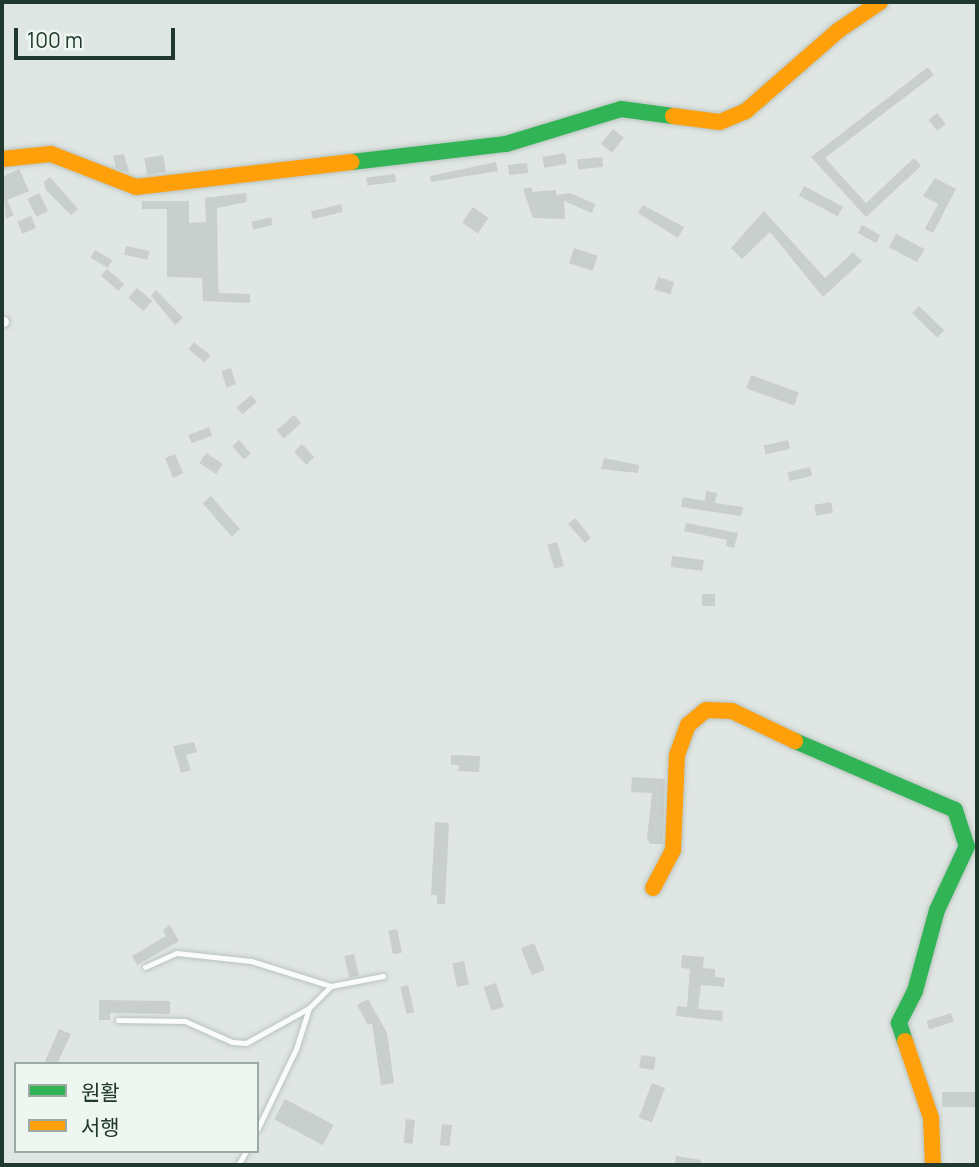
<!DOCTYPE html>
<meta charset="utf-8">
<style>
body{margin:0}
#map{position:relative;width:979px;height:1167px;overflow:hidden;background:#e0e6e3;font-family:Manrope,"Noto Sans KR",sans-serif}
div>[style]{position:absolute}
.building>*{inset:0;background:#c9cfcc;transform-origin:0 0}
.roads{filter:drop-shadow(0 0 2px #b9c3be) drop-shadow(0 0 2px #b9c3be)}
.lane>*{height:5px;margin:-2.5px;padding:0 2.5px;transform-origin:2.5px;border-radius:2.5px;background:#fafbfb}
.street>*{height:10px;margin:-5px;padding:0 5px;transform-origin:5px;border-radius:5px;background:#fafbfb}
.fast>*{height:16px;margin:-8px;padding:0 8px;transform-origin:8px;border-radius:8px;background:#30b455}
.slow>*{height:16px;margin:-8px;padding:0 8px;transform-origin:8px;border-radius:8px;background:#ff9f0a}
span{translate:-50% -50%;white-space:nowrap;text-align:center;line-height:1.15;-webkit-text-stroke:5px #edf6f0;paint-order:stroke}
.frame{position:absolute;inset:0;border:4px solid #20382d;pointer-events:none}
.legend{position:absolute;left:14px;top:1062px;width:245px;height:91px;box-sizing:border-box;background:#edf6f0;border:2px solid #9baaa2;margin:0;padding:9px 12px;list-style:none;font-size:21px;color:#20382d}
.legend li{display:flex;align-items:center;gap:14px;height:35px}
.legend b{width:35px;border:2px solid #9baaa2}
.scale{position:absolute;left:14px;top:28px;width:161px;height:32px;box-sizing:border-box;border:4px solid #20382d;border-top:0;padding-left:9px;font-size:21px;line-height:24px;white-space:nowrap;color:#20382d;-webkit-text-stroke:5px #edf6f0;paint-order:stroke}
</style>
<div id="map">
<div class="building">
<div style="clip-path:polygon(928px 67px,934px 75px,825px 158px,866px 203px,914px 158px,921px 166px,866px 217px,811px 157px)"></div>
<div style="left:937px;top:113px;width:14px;height:11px;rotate:51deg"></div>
<div style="left:613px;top:129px;width:14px;height:19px;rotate:39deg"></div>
<div style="left:565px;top:153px;width:11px;height:23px;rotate:80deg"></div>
<div style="clip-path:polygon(124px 154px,129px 171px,126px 172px,116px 168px,113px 156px)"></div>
<div style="left:163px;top:155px;width:17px;height:19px;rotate:80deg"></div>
<div style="left:602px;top:157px;width:10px;height:25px;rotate:84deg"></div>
<div style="clip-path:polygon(496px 162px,498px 171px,431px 182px,430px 176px)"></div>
<div style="left:527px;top:163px;width:10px;height:19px;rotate:84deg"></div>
<div style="clip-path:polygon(19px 169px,29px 191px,7px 200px,14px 215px,6px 219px,2px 177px)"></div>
<div style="left:395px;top:174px;width:8px;height:29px;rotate:83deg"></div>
<div style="clip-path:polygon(50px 177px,78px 209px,71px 215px,46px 190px,44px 182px)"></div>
<div style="clip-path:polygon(935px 178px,956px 189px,933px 233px,925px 229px,938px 204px,923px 196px)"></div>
<div style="left:804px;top:186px;width:44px;height:11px;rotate:28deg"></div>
<div style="clip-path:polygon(532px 187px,532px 192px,556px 190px,556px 195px,570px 193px,595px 204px,592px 213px,564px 201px,565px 219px,533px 218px,523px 189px)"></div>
<div style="left:39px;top:193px;width:20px;height:13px;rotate:63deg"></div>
<div style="clip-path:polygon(246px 193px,247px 202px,217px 208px,218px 281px,219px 293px,250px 294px,250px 303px,203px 301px,202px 278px,167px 277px,167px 209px,142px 209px,142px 201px,189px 201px,189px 223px,206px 222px,205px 198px)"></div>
<div style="left:341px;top:204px;width:8px;height:31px;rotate:76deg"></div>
<div style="clip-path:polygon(643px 205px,684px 227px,678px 238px,638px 213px)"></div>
<div style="left:473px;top:207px;width:19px;height:19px;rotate:35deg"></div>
<div style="clip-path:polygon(764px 211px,825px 278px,853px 252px,862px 261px,823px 297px,770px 232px,742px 259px,731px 248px)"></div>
<div style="left:31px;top:216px;width:13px;height:15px;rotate:67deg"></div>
<div style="left:271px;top:217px;width:8px;height:20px;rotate:76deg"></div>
<div style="left:862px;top:225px;width:21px;height:9px;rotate:29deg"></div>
<div style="left:896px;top:234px;width:32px;height:15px;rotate:28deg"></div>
<div style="left:126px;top:246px;width:24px;height:9px;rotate:12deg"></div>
<div style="left:574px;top:248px;width:25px;height:16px;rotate:18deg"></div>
<div style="left:95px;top:250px;width:20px;height:9px;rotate:30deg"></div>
<div style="left:107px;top:269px;width:23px;height:9px;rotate:41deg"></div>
<div style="left:658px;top:277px;width:17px;height:13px;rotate:17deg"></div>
<div style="left:137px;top:288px;width:20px;height:13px;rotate:41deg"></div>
<div style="clip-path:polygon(156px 290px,183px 318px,175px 325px,151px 296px)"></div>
<div style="left:919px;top:306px;width:35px;height:10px;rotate:44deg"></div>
<div style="left:194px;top:342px;width:21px;height:9px;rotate:39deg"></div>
<div style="left:231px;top:368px;width:17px;height:10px;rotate:73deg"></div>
<div style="left:751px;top:375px;width:51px;height:14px;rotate:20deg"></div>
<div style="left:251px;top:395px;width:9px;height:19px;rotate:49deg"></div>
<div style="left:294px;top:415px;width:11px;height:23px;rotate:49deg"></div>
<div style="left:209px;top:427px;width:9px;height:22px;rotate:69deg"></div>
<div style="left:239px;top:440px;width:18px;height:9px;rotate:49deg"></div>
<div style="left:788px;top:440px;width:9px;height:25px;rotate:77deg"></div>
<div style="left:302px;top:444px;width:18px;height:11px;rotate:47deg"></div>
<div style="left:206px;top:453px;width:20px;height:12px;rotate:33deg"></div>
<div style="left:175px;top:454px;width:21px;height:11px;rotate:67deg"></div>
<div style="clip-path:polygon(604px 458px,639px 465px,638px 473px,601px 469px)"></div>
<div style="left:810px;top:467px;width:9px;height:23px;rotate:77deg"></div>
<div style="clip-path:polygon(706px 491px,717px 493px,715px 503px,743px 507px,741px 516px,681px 507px,683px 497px,705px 501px)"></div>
<div style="left:211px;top:496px;width:44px;height:11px;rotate:49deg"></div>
<div style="left:831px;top:502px;width:11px;height:17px;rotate:80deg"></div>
<div style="clip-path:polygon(575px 518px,591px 538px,585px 543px,568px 524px)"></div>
<div style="clip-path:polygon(686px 523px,738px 533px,734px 548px,726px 546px,727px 540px,684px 531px)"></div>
<div style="left:557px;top:542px;width:25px;height:10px;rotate:74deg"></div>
<div style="left:672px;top:556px;width:32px;height:11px;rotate:7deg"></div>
<div style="left:702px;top:594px;width:13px;height:12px"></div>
<div style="clip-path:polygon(194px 742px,197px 752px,186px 755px,191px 770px,181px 773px,173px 746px)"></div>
<div style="clip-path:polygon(451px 755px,480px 756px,479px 772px,458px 771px,459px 765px,451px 765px)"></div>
<div style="clip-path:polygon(632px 777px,665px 779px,663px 844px,650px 844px,647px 838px,652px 793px,631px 792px)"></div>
<div style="clip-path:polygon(435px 822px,449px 823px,445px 904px,437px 904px,437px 895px,431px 895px)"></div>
<div style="clip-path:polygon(170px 925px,179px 941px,137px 965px,132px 956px,166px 936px,163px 930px)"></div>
<div style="left:397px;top:929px;width:24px;height:9px;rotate:78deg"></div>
<div style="left:534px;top:943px;width:29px;height:14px;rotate:68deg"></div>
<div style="left:354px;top:954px;width:22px;height:10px;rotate:77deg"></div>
<div style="clip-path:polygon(682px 955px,704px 957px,703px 968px,715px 969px,715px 977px,725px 978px,724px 987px,701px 985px,698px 1009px,723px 1011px,722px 1021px,676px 1016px,677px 1006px,687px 1007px,690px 969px,681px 968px)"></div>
<div style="left:464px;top:961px;width:24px;height:12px;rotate:78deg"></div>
<div style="left:496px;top:983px;width:25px;height:13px;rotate:72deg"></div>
<div style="left:408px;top:985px;width:28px;height:8px;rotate:77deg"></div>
<div style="clip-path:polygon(368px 999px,387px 1033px,394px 1083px,381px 1085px,372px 1023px,368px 1025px,357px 1005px)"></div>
<div style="clip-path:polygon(99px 1000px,170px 1001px,170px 1014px,110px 1013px,110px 1020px,99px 1020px)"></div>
<div style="left:951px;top:1013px;width:9px;height:26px;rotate:72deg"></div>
<div style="clip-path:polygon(59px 1029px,71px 1034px,57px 1064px,44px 1064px)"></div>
<div style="left:641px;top:1055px;width:15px;height:13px;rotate:8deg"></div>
<div style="left:652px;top:1083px;width:14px;height:37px;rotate:21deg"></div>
<div style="left:977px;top:1092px;width:15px;height:35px;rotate:90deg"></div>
<div style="left:285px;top:1099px;width:55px;height:23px;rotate:28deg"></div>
<div style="left:406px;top:1119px;width:9px;height:24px;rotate:6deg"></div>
<div style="left:442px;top:1124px;width:10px;height:21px;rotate:6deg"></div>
<div style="clip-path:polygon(676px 1156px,701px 1160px,700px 1165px,675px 1165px)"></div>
</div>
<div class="roads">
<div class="lane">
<div style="left:145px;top:967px;width:35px;rotate:-24deg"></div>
<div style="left:177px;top:953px;width:74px;rotate:6.2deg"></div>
<div style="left:251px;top:961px;width:84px;rotate:17.4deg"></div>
<div style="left:118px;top:1020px;width:67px;rotate:0.9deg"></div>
<div style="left:185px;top:1021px;width:51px;rotate:24.1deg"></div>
<div style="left:232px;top:1042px;width:14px;rotate:4deg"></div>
<div style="left:246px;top:1043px;width:72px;rotate:-29.1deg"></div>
<div style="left:257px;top:1130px;width:90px;rotate:-64.3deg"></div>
<div style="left:296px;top:1049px;width:43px;rotate:-72.4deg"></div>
<div style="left:309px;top:1008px;width:31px;rotate:-45deg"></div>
<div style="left:331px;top:986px;width:53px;rotate:-10.9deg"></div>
<div style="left:238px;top:1165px;width:16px;rotate:-60deg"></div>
</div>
<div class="street">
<div style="left:2px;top:322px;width:2px"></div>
</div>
<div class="fast">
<div style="left:352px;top:162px;width:155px;rotate:-6.7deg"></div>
<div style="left:506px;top:144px;width:120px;rotate:-16.9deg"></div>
<div style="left:621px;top:109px;width:52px;rotate:7.7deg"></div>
<div style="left:795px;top:741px;width:174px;rotate:23.3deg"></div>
<div style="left:955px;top:810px;width:38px;rotate:72deg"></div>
<div style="left:967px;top:846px;width:71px;rotate:115.1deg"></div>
<div style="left:937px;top:910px;width:84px;rotate:105.2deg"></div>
<div style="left:915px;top:991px;width:36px;rotate:117deg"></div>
<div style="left:899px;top:1023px;width:19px;rotate:72deg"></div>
</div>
<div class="slow">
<div style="left:673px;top:116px;width:47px;rotate:7.3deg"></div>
<div style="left:720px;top:122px;width:28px;rotate:-23deg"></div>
<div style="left:746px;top:111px;width:123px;rotate:-41.1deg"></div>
<div style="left:839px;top:30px;width:50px;rotate:-34.3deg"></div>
<div style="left:2px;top:159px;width:49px;rotate:-5.8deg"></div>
<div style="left:51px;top:154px;width:91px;rotate:21.2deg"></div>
<div style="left:136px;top:187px;width:217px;rotate:-6.6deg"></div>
<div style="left:653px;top:888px;width:43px;rotate:-62.2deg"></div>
<div style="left:673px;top:850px;width:95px;rotate:-87.6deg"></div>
<div style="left:677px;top:755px;width:32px;rotate:-70deg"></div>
<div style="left:688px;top:725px;width:23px;rotate:-40deg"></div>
<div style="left:706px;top:710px;width:26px;rotate:2deg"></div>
<div style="left:732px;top:711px;width:70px;rotate:25.5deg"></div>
<div style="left:905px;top:1041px;width:81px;rotate:71.3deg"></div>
<div style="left:931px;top:1118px;width:47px;rotate:87.6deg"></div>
</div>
</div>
<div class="frame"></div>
<ul class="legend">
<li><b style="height:9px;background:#30b455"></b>원활</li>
<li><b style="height:9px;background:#ff9f0a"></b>서행</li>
</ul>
<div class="scale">100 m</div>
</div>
